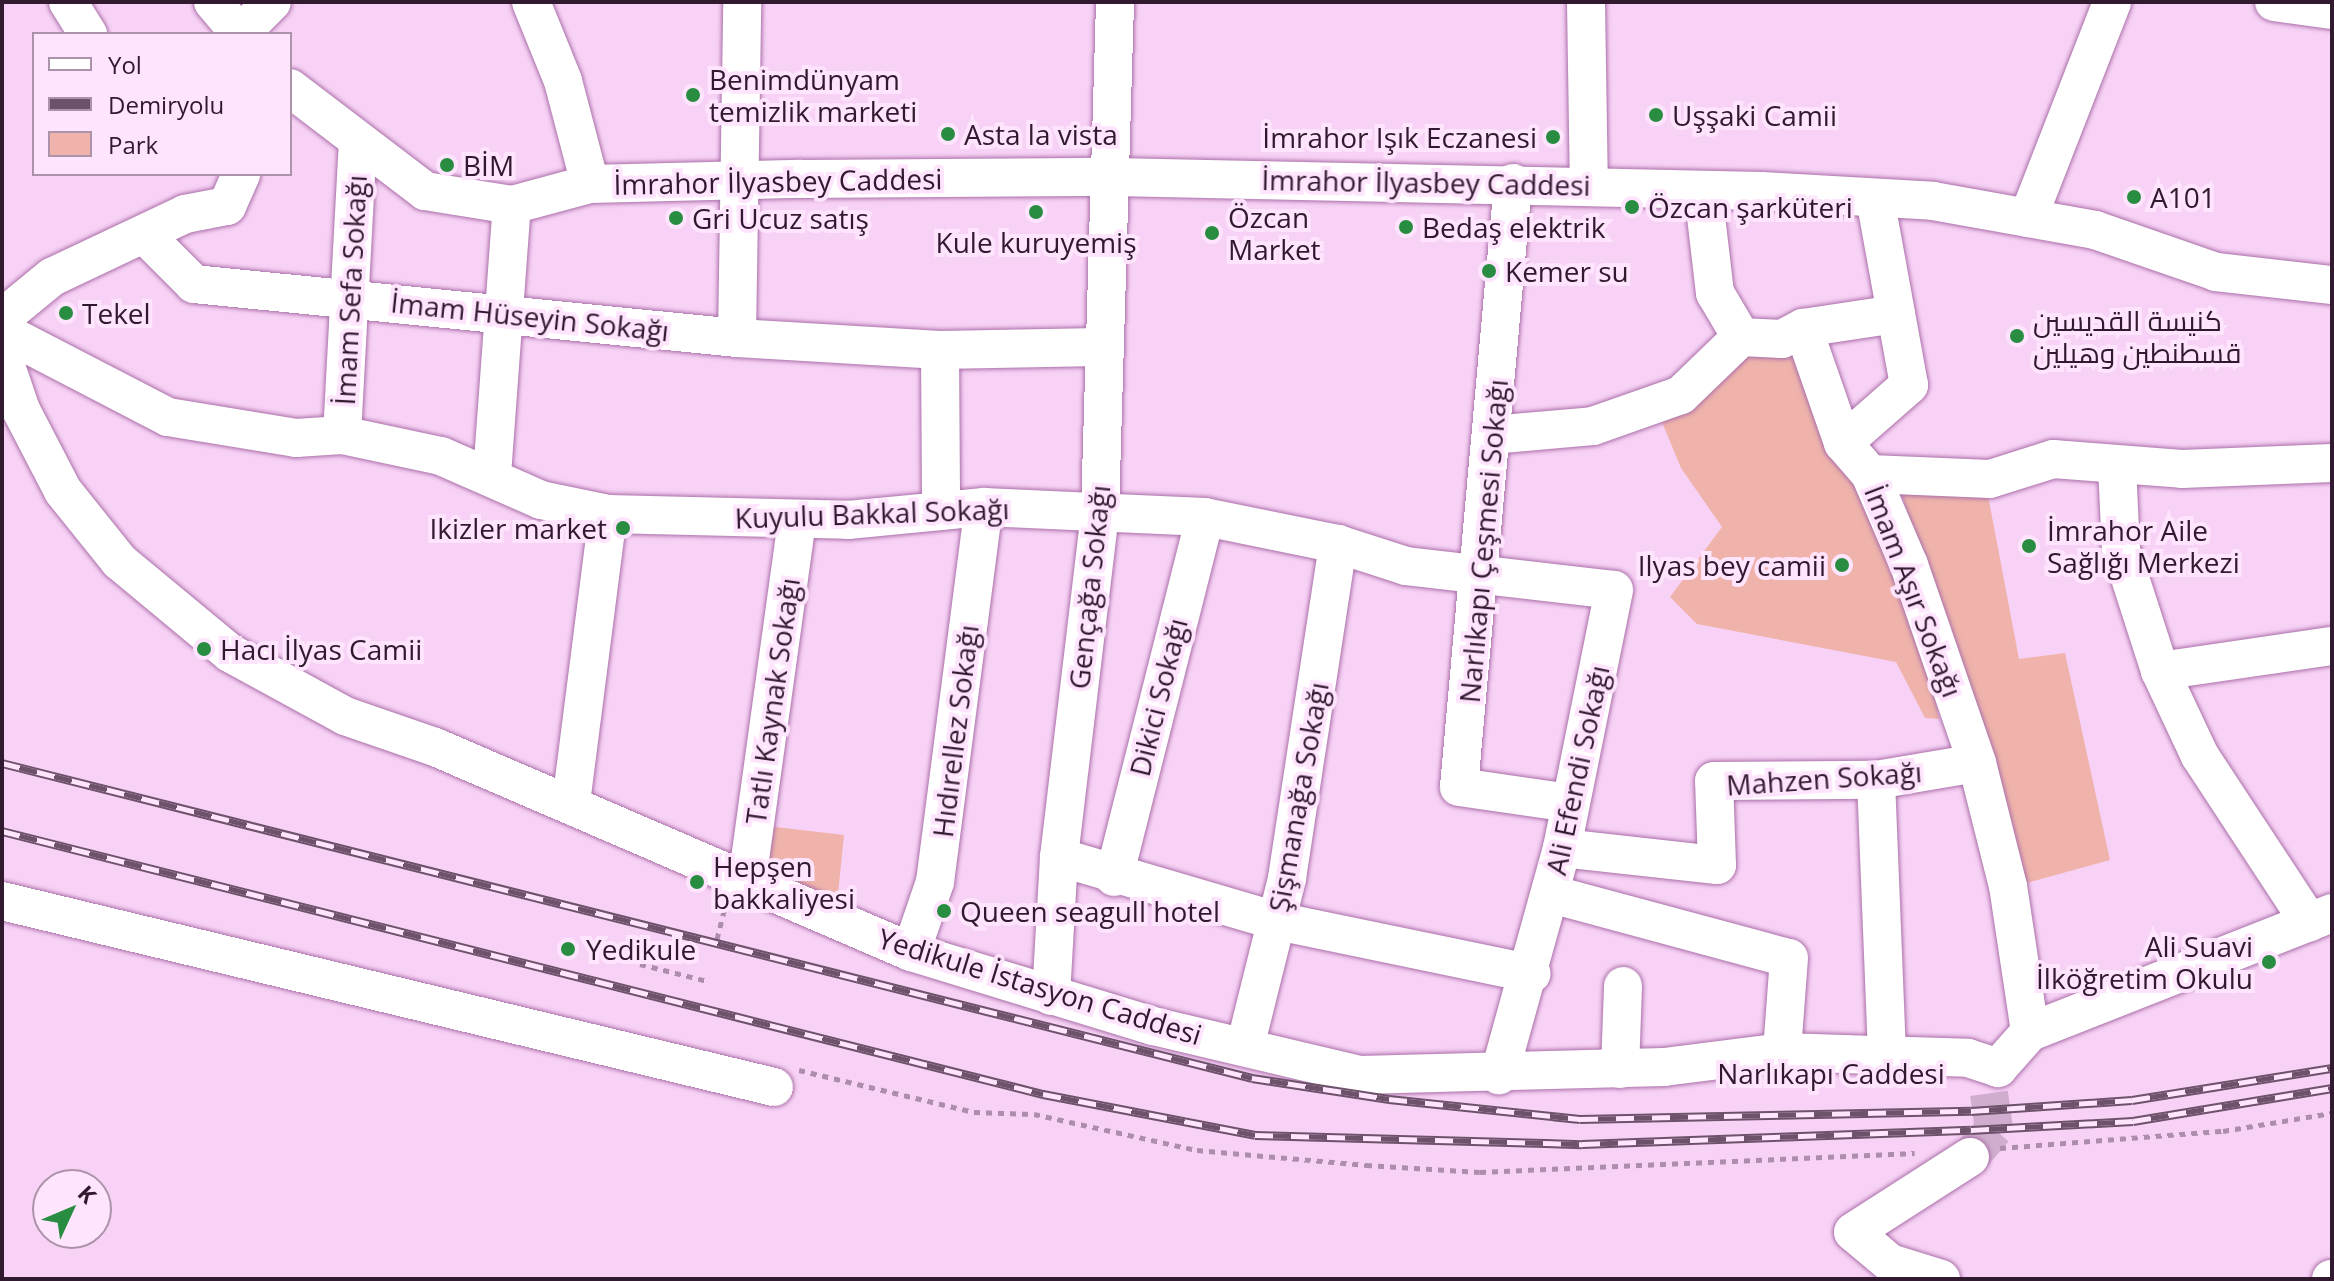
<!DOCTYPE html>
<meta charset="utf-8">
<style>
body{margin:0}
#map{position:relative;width:2334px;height:1281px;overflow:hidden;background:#f8d2f6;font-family:"Open Sans",Cairo,sans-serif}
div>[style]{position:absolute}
.green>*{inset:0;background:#efb3ab}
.minor-tunnel>*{height:38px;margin-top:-19px;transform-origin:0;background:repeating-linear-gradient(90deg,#d0adce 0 38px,transparent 0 57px)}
.path>*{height:5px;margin-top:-2.5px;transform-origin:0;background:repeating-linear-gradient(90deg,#ad8dac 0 6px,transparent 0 12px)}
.roads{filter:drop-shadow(0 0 2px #aa70a9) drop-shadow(0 0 2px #aa70a9)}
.minor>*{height:38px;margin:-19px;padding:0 19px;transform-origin:19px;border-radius:19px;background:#fff}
.rail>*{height:9px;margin-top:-4.5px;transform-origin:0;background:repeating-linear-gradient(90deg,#fee4fc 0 18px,#6e526c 0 36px);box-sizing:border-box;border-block:2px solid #6e526c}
.dots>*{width:22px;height:22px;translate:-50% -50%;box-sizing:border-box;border:4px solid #fee4fc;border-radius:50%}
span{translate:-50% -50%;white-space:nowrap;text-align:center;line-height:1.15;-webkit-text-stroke:8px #fee4fc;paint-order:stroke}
.poi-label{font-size:28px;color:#311930}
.left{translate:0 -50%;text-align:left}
.right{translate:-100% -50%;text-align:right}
.street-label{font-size:28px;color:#311930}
.frame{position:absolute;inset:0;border:4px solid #311930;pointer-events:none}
.legend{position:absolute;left:32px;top:32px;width:260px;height:144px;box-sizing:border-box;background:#fee4fc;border:2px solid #ac93aa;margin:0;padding:10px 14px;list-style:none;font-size:24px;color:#311930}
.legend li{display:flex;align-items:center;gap:16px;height:40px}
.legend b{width:40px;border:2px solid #ac93aa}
.north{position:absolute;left:32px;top:1169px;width:80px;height:80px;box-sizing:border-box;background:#fee4fc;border:2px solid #ac93aa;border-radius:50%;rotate:46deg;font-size:22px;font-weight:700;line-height:32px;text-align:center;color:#311930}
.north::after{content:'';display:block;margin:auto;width:28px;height:36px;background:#288c41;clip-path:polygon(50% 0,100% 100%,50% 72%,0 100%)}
</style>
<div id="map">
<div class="green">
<div style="clip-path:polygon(1810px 345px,1912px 585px,1939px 719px,1925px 718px,1896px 662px,1697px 624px,1670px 597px,1722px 527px,1681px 468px,1659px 415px,1728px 351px)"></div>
<div style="clip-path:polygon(1983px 469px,2019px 659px,2065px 653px,2110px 860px,2023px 884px,1897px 479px)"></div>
<div style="clip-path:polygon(767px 826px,844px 835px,837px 904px,761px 880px)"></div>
</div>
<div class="minor-tunnel">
<div style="left:1970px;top:1157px;width:37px;rotate:-49deg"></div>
<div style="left:1994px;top:1129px;width:36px;rotate:-98deg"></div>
</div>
<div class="path">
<div style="left:717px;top:939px;width:33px;rotate:-76deg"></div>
<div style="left:640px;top:964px;width:69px;rotate:14.2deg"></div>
<div style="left:799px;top:1070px;width:180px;rotate:13.5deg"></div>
<div style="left:974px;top:1112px;width:60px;rotate:1.9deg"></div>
<div style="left:1034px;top:1114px;width:167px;rotate:12.5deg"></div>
<div style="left:1197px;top:1150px;width:170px;rotate:5.1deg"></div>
<div style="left:1366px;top:1165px;width:114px;rotate:3.5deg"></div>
<div style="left:1480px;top:1172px;width:435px;rotate:-2.5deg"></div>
<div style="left:2000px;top:1148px;width:224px;rotate:-4.4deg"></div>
<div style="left:2223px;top:1131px;width:110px;rotate:-9.4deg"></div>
</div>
<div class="roads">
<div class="minor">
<div style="left:68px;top:2px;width:38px;rotate:58deg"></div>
<div style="left:213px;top:2px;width:42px;rotate:49.8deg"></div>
<div style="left:531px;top:2px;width:85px;rotate:67.9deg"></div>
<div style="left:563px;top:81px;width:106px;rotate:75.3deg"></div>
<div style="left:1586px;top:2px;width:182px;rotate:89.1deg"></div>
<div style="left:2274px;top:2px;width:59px;rotate:7.9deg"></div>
<div style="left:240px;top:34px;width:45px;rotate:-45deg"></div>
<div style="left:290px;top:88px;width:170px;rotate:37.3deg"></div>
<div style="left:425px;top:191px;width:88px;rotate:9.1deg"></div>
<div style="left:512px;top:205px;width:81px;rotate:-15.1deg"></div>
<div style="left:590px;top:184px;width:211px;rotate:-1.4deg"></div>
<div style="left:801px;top:179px;width:313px;rotate:-0.4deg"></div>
<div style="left:1114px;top:177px;width:648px;rotate:1.24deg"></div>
<div style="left:1762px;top:191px;width:171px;rotate:3.3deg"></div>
<div style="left:1933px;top:201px;width:165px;rotate:10.1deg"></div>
<div style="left:2095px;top:230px;width:128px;rotate:19.1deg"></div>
<div style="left:2216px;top:272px;width:117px;rotate:6.4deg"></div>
<div style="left:1513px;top:183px;width:606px;rotate:95.11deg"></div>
<div style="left:1459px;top:787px;width:112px;rotate:8.2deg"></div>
<div style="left:1703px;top:191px;width:103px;rotate:83.3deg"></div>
<div style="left:1715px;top:293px;width:51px;rotate:59.4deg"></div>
<div style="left:2028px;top:218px;width:232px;rotate:-68.7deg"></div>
<div style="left:147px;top:237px;width:66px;rotate:45deg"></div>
<div style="left:194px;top:284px;width:546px;rotate:5.68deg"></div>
<div style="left:737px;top:338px;width:203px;rotate:3.4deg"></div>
<div style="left:940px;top:350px;width:160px;rotate:-1.1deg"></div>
<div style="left:2px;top:318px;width:65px;rotate:-39.4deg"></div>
<div style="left:52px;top:277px;width:147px;rotate:-25.3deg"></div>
<div style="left:185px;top:214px;width:43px;rotate:-10.8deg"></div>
<div style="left:227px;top:206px;width:35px;rotate:-66deg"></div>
<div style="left:1803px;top:328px;width:122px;rotate:70.8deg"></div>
<div style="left:1843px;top:443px;width:41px;rotate:48.9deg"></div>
<div style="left:1870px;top:474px;width:99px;rotate:66.8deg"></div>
<div style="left:1909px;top:565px;width:209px;rotate:71deg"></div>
<div style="left:1977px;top:763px;width:127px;rotate:75.9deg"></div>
<div style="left:2008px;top:886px;width:148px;rotate:81.4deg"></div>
<div style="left:2px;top:331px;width:187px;rotate:27.4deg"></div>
<div style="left:168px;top:417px;width:130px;rotate:9.3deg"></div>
<div style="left:296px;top:438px;width:46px;rotate:-3.7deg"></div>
<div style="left:342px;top:435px;width:101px;rotate:12deg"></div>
<div style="left:441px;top:456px;width:109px;rotate:23.7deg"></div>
<div style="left:541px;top:500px;width:68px;rotate:11.8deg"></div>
<div style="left:608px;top:514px;width:240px;rotate:1.4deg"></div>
<div style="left:848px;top:520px;width:137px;rotate:-5.5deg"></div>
<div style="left:984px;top:507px;width:221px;rotate:2.6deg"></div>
<div style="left:1205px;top:517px;width:136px;rotate:11.5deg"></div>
<div style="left:1338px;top:544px;width:71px;rotate:17.9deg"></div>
<div style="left:1406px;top:566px;width:209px;rotate:6.6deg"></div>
<div style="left:1614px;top:590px;width:263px;rotate:101.4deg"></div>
<div style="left:1562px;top:848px;width:236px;rotate:105.5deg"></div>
<div style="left:1741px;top:337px;width:41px;rotate:2.8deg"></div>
<div style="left:1782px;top:339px;width:24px;rotate:-28deg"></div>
<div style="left:1803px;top:328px;width:94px;rotate:-8.6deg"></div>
<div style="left:737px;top:338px;width:336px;rotate:-89.1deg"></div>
<div style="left:940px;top:350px;width:161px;rotate:89.6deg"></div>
<div style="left:2px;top:354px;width:59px;rotate:71.3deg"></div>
<div style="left:21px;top:410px;width:91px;rotate:62.6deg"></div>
<div style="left:63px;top:491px;width:90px;rotate:51.3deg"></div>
<div style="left:119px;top:561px;width:144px;rotate:39.7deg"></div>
<div style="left:230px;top:653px;width:131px;rotate:28.7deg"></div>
<div style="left:345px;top:716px;width:95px;rotate:19deg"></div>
<div style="left:435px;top:747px;width:518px;rotate:23.3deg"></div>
<div style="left:911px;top:952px;width:253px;rotate:17deg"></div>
<div style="left:1153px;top:1026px;width:213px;rotate:13.3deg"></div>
<div style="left:1360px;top:1075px;width:304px;rotate:-1.5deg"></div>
<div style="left:1664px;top:1067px;width:119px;rotate:-7.2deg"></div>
<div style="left:1782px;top:1052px;width:186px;rotate:1.8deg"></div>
<div style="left:1968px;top:1058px;width:32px;rotate:18deg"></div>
<div style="left:1998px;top:1068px;width:48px;rotate:-48.4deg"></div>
<div style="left:2030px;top:1032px;width:325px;rotate:-21.5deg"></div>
<div style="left:342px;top:435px;width:291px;rotate:-86.9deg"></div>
<div style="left:1491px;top:435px;width:102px;rotate:-5deg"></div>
<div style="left:1593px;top:426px;width:93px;rotate:-19.4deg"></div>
<div style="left:1681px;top:395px;width:83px;rotate:-44deg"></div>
<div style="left:1843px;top:443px;width:88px;rotate:-41.3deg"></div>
<div style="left:1909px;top:385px;width:190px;rotate:-100.3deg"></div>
<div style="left:2117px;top:466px;width:84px;rotate:87.3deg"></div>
<div style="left:2121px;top:550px;width:127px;rotate:72.1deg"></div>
<div style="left:2160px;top:671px;width:94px;rotate:64.8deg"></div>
<div style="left:2200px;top:756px;width:199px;rotate:56.7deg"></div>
<div style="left:1870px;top:474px;width:120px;rotate:2.4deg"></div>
<div style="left:1990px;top:479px;width:66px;rotate:-17.6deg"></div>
<div style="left:2053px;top:459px;width:129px;rotate:4.4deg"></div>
<div style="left:2182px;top:469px;width:150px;rotate:-2.3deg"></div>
<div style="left:492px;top:475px;width:271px;rotate:-85.8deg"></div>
<div style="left:2160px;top:671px;width:174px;rotate:-8.3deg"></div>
<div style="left:1876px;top:780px;width:276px;rotate:87.7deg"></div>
<div style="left:571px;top:803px;width:291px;rotate:-82.7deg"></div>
<div style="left:1562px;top:848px;width:156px;rotate:6.3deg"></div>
<div style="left:1717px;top:865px;width:84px;rotate:-92deg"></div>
<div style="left:1714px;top:781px;width:162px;rotate:-0.4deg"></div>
<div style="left:1876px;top:780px;width:102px;rotate:-9.6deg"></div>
<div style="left:1059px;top:857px;width:227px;rotate:16.4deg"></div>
<div style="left:1277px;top:921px;width:260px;rotate:11.7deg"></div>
<div style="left:1114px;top:877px;width:371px;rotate:-75.8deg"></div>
<div style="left:747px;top:881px;width:363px;rotate:-82.1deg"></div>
<div style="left:1551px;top:894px;width:246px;rotate:15.1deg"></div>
<div style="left:1789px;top:958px;width:94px;rotate:94.3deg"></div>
<div style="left:2px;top:901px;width:794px;rotate:13.55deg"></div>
<div style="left:911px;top:952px;width:74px;rotate:-71.1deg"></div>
<div style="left:935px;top:882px;width:378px;rotate:-82.6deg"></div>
<div style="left:1051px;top:996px;width:139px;rotate:-86.7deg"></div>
<div style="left:1059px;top:857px;width:348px;rotate:-83.2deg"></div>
<div style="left:1100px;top:511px;width:509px;rotate:-88.31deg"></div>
<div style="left:1245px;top:1047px;width:174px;rotate:-76deg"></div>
<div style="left:1287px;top:878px;width:338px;rotate:-81.3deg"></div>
<div style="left:1620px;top:1069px;width:83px;rotate:-87.9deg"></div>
<div style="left:1941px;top:1279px;width:53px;rotate:-162.6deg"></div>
<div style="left:1890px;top:1263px;width:48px;rotate:-140deg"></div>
<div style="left:1853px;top:1232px;width:139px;rotate:-32.7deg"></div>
<div style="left:2331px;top:1279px;width:1px"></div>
</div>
</div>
<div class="rail">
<div style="left:2px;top:763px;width:1289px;rotate:14.14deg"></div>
<div style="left:1252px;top:1078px;width:139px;rotate:8.7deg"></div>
<div style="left:1389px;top:1099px;width:192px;rotate:6deg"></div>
<div style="left:1580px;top:1119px;width:391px;rotate:-1.2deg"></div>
<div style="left:1971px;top:1111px;width:161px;rotate:-3.9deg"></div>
<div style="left:2132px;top:1100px;width:203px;rotate:-9.1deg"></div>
<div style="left:2px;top:831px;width:1074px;rotate:14.18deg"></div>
<div style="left:1043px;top:1094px;width:216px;rotate:10.9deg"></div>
<div style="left:1255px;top:1135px;width:327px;rotate:1.6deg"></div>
<div style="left:1582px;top:1144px;width:389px;rotate:-2.1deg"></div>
<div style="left:1971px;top:1130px;width:162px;rotate:-3.2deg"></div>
<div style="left:2133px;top:1121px;width:202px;rotate:-9.4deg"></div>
</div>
<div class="dots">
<div style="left:693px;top:95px;background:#288c41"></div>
<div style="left:1656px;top:115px;background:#288c41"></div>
<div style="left:948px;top:134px;background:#288c41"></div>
<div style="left:1553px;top:137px;background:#288c41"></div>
<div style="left:447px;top:165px;background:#288c41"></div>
<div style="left:2134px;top:197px;background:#288c41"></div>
<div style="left:1632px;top:207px;background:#288c41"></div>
<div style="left:1036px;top:212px;background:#288c41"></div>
<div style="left:676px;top:218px;background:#288c41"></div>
<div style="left:1406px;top:227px;background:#288c41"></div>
<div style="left:1212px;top:233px;background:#288c41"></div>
<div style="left:1489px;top:271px;background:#288c41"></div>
<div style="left:66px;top:313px;background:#288c41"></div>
<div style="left:2017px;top:336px;background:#288c41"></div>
<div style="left:623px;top:528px;background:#288c41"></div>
<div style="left:2029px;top:546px;background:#288c41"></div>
<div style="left:1842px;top:565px;background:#288c41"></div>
<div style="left:204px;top:649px;background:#288c41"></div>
<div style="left:697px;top:882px;background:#288c41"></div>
<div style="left:944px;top:911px;background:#288c41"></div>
<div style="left:568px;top:949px;background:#288c41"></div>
<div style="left:2269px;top:962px;background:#288c41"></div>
</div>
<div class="poi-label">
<span class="left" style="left:709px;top:95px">Benimdünyam<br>temizlik marketi</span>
<span class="left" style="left:1672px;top:115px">Uşşaki Camii</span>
<span class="left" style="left:964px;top:134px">Asta la vista</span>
<span class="right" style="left:1537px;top:137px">İmrahor Işık Eczanesi</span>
<span class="left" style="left:463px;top:165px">BİM</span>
<span class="left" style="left:2150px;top:197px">A101</span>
<span class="left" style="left:1648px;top:207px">Özcan şarküteri</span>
<span class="left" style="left:1228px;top:233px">Özcan<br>Market</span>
<span class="left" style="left:692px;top:218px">Gri Ucuz satış</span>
<span class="left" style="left:1422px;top:227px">Bedaş elektrik</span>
<span style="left:1036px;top:242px">Kule kuruyemiş</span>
<span class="left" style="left:1505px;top:271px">Kemer su</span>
<span class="left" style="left:82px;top:313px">Tekel</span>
<span class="left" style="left:2033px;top:336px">كنيسة القديسين<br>قسطنطين وهيلين</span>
<span class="right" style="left:607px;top:528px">Ikizler market</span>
<span class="left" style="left:2047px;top:546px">İmrahor Aile<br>Sağlığı Merkezi</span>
<span class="right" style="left:1826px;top:565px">Ilyas bey camii</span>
<span class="left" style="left:220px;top:649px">Hacı İlyas Camii</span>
<span class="left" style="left:713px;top:882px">Hepşen<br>bakkaliyesi</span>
<span class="left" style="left:960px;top:911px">Queen seagull hotel</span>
<span class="right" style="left:2253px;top:962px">Ali Suavi<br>İlköğretim Okulu</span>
<span class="left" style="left:586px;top:949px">Yedikule</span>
</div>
<div class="street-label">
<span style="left:778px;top:181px;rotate:-1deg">İmrahor İlyasbey Caddesi</span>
<span style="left:1426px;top:182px;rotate:1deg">İmrahor İlyasbey Caddesi</span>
<span style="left:350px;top:290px;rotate:-87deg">İmam Sefa Sokağı</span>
<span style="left:530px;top:316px;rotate:6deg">İmam Hüseyin Sokağı</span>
<span style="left:872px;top:513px;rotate:-2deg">Kuyulu Bakkal Sokağı</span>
<span style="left:1483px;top:541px;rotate:-85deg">Narlıkapı Çeşmesi Sokağı</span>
<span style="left:1089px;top:587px;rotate:-84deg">Gençağa Sokağı</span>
<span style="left:1914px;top:591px;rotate:69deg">İmam Aşır Sokağı</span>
<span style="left:1158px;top:697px;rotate:-76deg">Dikici Sokağı</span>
<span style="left:772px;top:701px;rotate:-82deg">Tatlı Kaynak Sokağı</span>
<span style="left:955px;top:731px;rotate:-83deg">Hıdırellez Sokağı</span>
<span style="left:1577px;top:770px;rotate:-78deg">Ali Efendi Sokağı</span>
<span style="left:1824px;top:778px;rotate:-4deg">Mahzen Sokağı</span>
<span style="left:1298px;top:797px;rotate:-80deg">Şişmanağa Sokağı</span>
<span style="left:1040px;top:986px;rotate:17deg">Yedikule İstasyon Caddesi</span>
<span style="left:1831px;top:1073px">Narlıkapı Caddesi</span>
</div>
<div class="frame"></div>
<ul class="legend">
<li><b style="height:10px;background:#fff"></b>Yol</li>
<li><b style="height:10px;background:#6e526c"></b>Demiryolu</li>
<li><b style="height:22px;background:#efb3ab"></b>Park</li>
</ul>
<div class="north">K</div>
</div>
